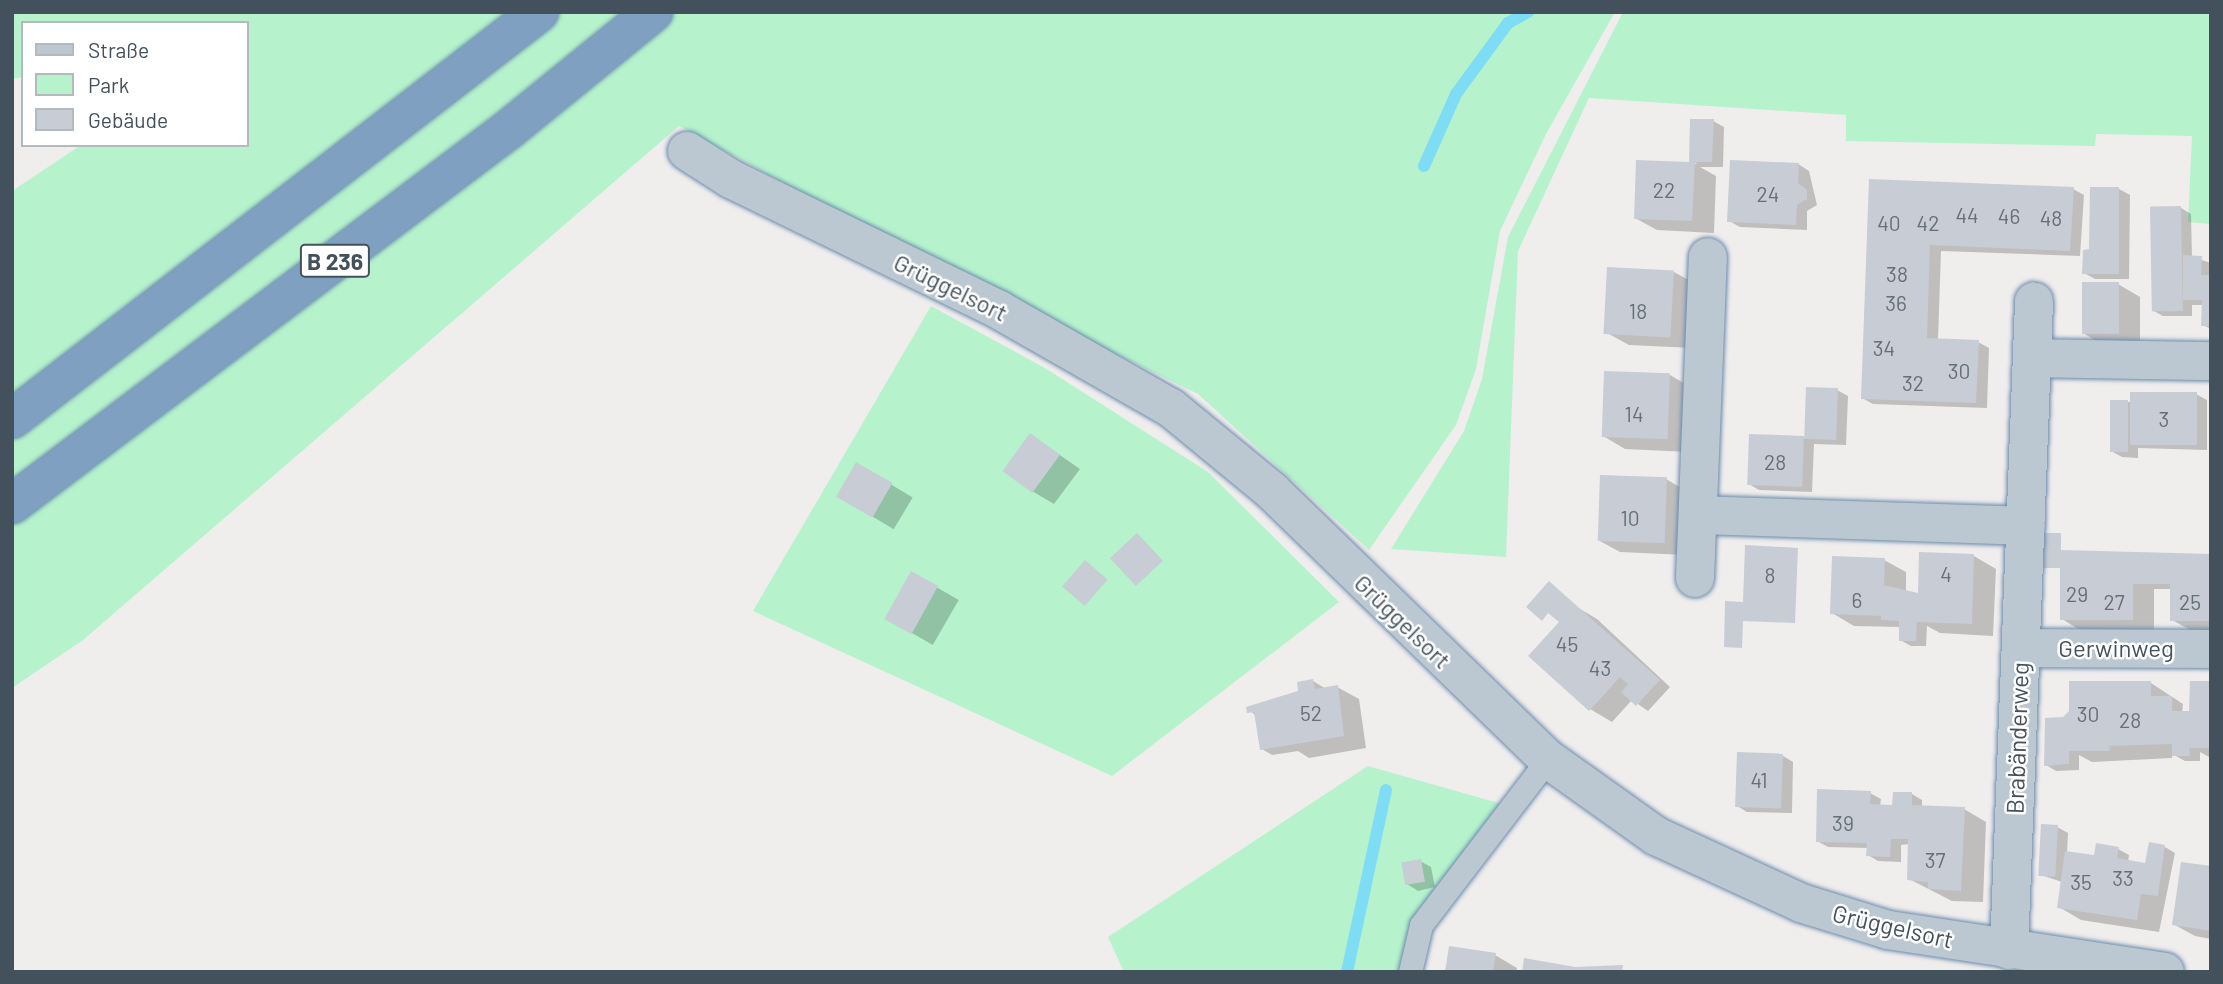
<!DOCTYPE html>
<meta charset="utf-8">
<style>
body{margin:0}
#map{position:relative;width:2223px;height:984px;overflow:hidden;background:#f0eded;font-family:Barlow,sans-serif}
div>[style]{position:absolute}
.green>*{inset:0;background:#b6f3cd}
.shadow>*{inset:0;background:#0003;transform-origin:0 0}
.stream>*{height:12px;margin:-6px;padding:0 6px;transform-origin:6px;border-radius:6px;background:#7eddf4}
.building>*{inset:0;background:#c8ccd4;transform-origin:0 0}
.roads{filter:drop-shadow(0 0 2px #6b8bad) drop-shadow(0 0 2px #6b8bad)}
.lane>*{height:23px;margin:-11.5px;padding:0 11.5px;transform-origin:11.5px;border-radius:11.5px;background:#bcc8d1}
.street>*{height:38px;margin:-19px;padding:0 19px;transform-origin:19px;border-radius:19px;background:#bcc8d1}
.highway>*{height:38px;margin:-19px;padding:0 19px;transform-origin:19px;border-radius:19px;background:#7fa0c1}
span{translate:-50% -50%;white-space:nowrap;text-align:center;line-height:1.15;-webkit-text-stroke:5px #fff;paint-order:stroke}
.number-label{font-size:21px;color:#64707a}
.number-label span{-webkit-text-stroke-width:0}
.shield-label span{padding:2px 5px;background:#fff;border:2px solid;border-radius:5px;-webkit-text-stroke-width:0}
.shield-label{font-size:23px;color:#43515c;font-weight:700}
.street-label{font-size:24px;color:#43515c}
.frame{position:absolute;inset:0;border:14px solid #43515c;pointer-events:none}
.legend{position:absolute;left:21px;top:21px;width:228px;height:126px;box-sizing:border-box;background:#fff;border:2px solid #b4b9be;margin:0;padding:9px 12px;list-style:none;font-size:21px;color:#43515c}
.legend li{display:flex;align-items:center;gap:14px;height:35px}
.legend b{width:35px;border:2px solid #b4b9be}
</style>
<div id="map">
<div class="green">
<div style="clip-path:polygon(12px 12px,1615px 12px,1546px 134px,1500px 231px,1476px 369px,1456px 425px,1369px 550px,1198px 394px,950px 273px,679px 126px,83px 640px,12px 688px,12px 191px,81px 145px,247px 145px,247px 23px,23px 23px,23px 77px,12px 79px)"></div>
<div style="clip-path:polygon(1623px 12px,2211px 12px,2211px 224px,2188px 222px,2192px 136px,2096px 134px,2095px 146px,1846px 141px,1846px 115px,1589px 98px,1518px 251px,1506px 557px,1391px 549px,1464px 431px,1482px 379px,1508px 237px)"></div>
<div style="clip-path:polygon(931px 306px,1045px 368px,1208px 472px,1339px 602px,1112px 776px,753px 611px)"></div>
<div style="clip-path:polygon(1368px 766px,1502px 804px,1401px 972px,1124px 972px,1108px 937px)"></div>
</div>
<div class="shadow">
<div style="clip-path:polygon(1713px 121px,1724px 127px,1723px 167px,1700px 167px,1716px 176px,1714px 233px,1657px 230px,1635px 218px,1637px 161px,1697px 164px,1691px 160px)"></div>
<div style="clip-path:polygon(1798px 164px,1809px 171px,1817px 205px,1807px 211px,1807px 230px,1740px 227px,1729px 221px)"></div>
<div style="clip-path:polygon(1871px 180px,2073px 189px,2084px 195px,2080px 256px,1941px 251px,1938px 340px,1978px 342px,1989px 348px,1987px 408px,1873px 404px,1862px 398px)"></div>
<div style="clip-path:polygon(2119px 189px,2130px 195px,2129px 279px,2095px 279px,2084px 273px)"></div>
<div style="clip-path:polygon(2181px 208px,2191px 214px,2192px 257px,2211px 263px,2211px 329px,2203px 325px,2203px 305px,2192px 305px,2192px 316px,2163px 316px,2152px 310px)"></div>
<div style="clip-path:polygon(1674px 272px,1696px 284px,1694px 348px,1629px 345px,1607px 333px)"></div>
<div style="clip-path:polygon(2118px 284px,2140px 297px,2140px 346px,2105px 346px,2083px 333px)"></div>
<div style="clip-path:polygon(1670px 375px,1692px 388px,1689px 452px,1625px 449px,1603px 436px)"></div>
<div style="clip-path:polygon(1837px 390px,1848px 396px,1846px 445px,1814px 444px,1812px 492px,1759px 490px,1749px 484px,1751px 436px,1806px 438px)"></div>
<div style="clip-path:polygon(2196px 394px,2207px 400px,2207px 450px,2138px 448px,2138px 458px,2122px 457px,2111px 451px,2128px 402px)"></div>
<div style="clip-path:polygon(1031px 435px,1080px 469px,1054px 504px,1032px 491px)"></div>
<div style="left:857px;top:464px;width:65px;height:37px;rotate:31deg"></div>
<div style="clip-path:polygon(1666px 479px,1688px 492px,1685px 555px,1620px 552px,1598px 540px)"></div>
<div style="clip-path:polygon(2061px 552px,2211px 556px,2211px 632px,2194px 632px,2172px 620px,2172px 589px,2154px 589px,2154px 632px,2083px 632px,2062px 619px)"></div>
<div style="clip-path:polygon(1974px 556px,1996px 569px,1993px 636px,1940px 633px,1927px 626px,1926px 646px,1911px 646px,1900px 640px,1901px 627px,1854px 626px,1832px 613px,1884px 560px,1906px 572px,1906px 591px,1919px 595px)"></div>
<div style="left:912px;top:573px;width:54px;height:52px;rotate:30deg"></div>
<div style="clip-path:polygon(1575px 606px,1597px 619px,1670px 687px,1648px 711px,1632px 700px,1612px 722px,1590px 709px)"></div>
<div style="clip-path:polygon(1313px 681px,1326px 689px,1337px 687px,1359px 699px,1366px 748px,1309px 758px,1298px 751px,1272px 755px,1262px 749px,1257px 717px,1248px 708px,1300px 693px)"></div>
<div style="clip-path:polygon(2151px 683px,2183px 704px,2182px 713px,2189px 713px,2211px 683px,2211px 758px,2200px 752px,2200px 761px,2185px 761px,2172px 754px,2172px 758px,2092px 762px,2079px 755px,2079px 770px,2056px 771px,2046px 765px,2063px 719px)"></div>
<div style="clip-path:polygon(1783px 756px,1793px 762px,1792px 813px,1747px 812px,1737px 806px)"></div>
<div style="clip-path:polygon(1870px 793px,1881px 799px,1880px 806px,1894px 807px,1912px 794px,1922px 800px,1922px 808px,1964px 809px,1986px 822px,1983px 902px,1952px 901px,1909px 879px,1910px 844px,1901px 845px,1901px 862px,1878px 861px,1868px 855px,1868px 848px,1828px 847px,1817px 841px)"></div>
<div style="clip-path:polygon(2057px 827px,2068px 833px,2067px 853px,2103px 858px,2118px 849px,2129px 855px,2128px 862px,2145px 864px,2165px 847px,2175px 853px,2159px 932px,2081px 920px,2059px 907px,2062px 882px,2041px 875px)"></div>
<div style="clip-path:polygon(1420px 861px,1431px 867px,1435px 887px,1418px 891px,1407px 884px)"></div>
<div style="clip-path:polygon(2211px 868px,2211px 939px,2195px 936px,2173px 924px)"></div>
<div style="clip-path:polygon(1495px 955px,1517px 968px,1516px 972px,1447px 972px)"></div>
</div>
<div class="stream">
<div style="left:1424px;top:166px;width:79px;rotate:-66deg"></div>
<div style="left:1456px;top:94px;width:88px;rotate:-53.8deg"></div>
<div style="left:1508px;top:23px;width:23px;rotate:-29deg"></div>
<div style="left:1347px;top:972px;width:186px;rotate:-77.9deg"></div>
</div>
<div class="building">
<div style="clip-path:polygon(1690px 119px,1714px 119px,1712px 162px,1695px 162px,1692px 221px,1634px 219px,1636px 160px,1689px 162px)"></div>
<div style="clip-path:polygon(1730px 160px,1799px 163px,1798px 183px,1807px 190px,1807px 199px,1797px 205px,1796px 225px,1727px 222px)"></div>
<div style="clip-path:polygon(1869px 179px,2074px 187px,2070px 251px,1930px 245px,1927px 338px,1979px 340px,1976px 403px,1861px 399px)"></div>
<div style="clip-path:polygon(2090px 187px,2119px 187px,2119px 274px,2082px 274px,2083px 250px,2089px 249px)"></div>
<div style="left:2181px;top:206px;width:105px;height:31px;rotate:89deg"></div>
<div style="clip-path:polygon(2183px 255px,2202px 256px,2201px 275px,2211px 275px,2211px 326px,2201px 326px,2202px 300px,2183px 300px)"></div>
<div style="left:1607px;top:267px;width:67px;height:67px;rotate:3deg"></div>
<div style="left:2082px;top:282px;width:37px;height:52px"></div>
<div style="left:1604px;top:371px;width:66px;height:66px;rotate:2deg"></div>
<div style="left:1806px;top:387px;width:32px;height:52px;rotate:2deg"></div>
<div style="left:2130px;top:392px;width:67px;height:53px"></div>
<div style="left:2110px;top:400px;width:18px;height:52px"></div>
<div style="left:1030px;top:433px;width:37px;height:47px;rotate:36deg"></div>
<div style="left:1749px;top:434px;width:55px;height:51px;rotate:2deg"></div>
<div style="left:856px;top:462px;width:42px;height:40px;rotate:30deg"></div>
<div style="left:1600px;top:475px;width:67px;height:66px;rotate:2deg"></div>
<div style="left:1137px;top:533px;width:38px;height:37px;rotate:47deg"></div>
<div style="clip-path:polygon(2038px 533px,2061px 533px,2061px 550px,2211px 554px,2211px 621px,2170px 621px,2170px 584px,2133px 584px,2133px 620px,2060px 620px,2060px 568px,2036px 568px)"></div>
<div style="clip-path:polygon(1745px 545px,1798px 548px,1795px 623px,1743px 621px,1742px 648px,1724px 647px,1725px 601px,1743px 602px)"></div>
<div style="clip-path:polygon(1919px 552px,1974px 554px,1972px 624px,1917px 622px,1916px 641px,1899px 641px,1899px 621px,1881px 620px,1881px 616px,1830px 614px,1832px 556px,1885px 558px,1884px 585px,1918px 593px)"></div>
<div style="left:1085px;top:560px;width:30px;height:35px;rotate:41deg"></div>
<div style="left:911px;top:571px;width:31px;height:55px;rotate:29deg"></div>
<div style="clip-path:polygon(1549px 581px,1660px 680px,1636px 706px,1621px 692px,1628px 684px,1620px 677px,1589px 711px,1528px 656px,1559px 622px,1548px 613px,1542px 621px,1526px 607px)"></div>
<div style="clip-path:polygon(1313px 679px,1315px 689px,1338px 685px,1344px 736px,1260px 750px,1254px 712px,1247px 713px,1246px 707px,1298px 691px,1297px 682px)"></div>
<div style="clip-path:polygon(2069px 681px,2151px 681px,2151px 696px,2172px 696px,2172px 711px,2189px 711px,2190px 681px,2211px 681px,2211px 748px,2189px 748px,2190px 756px,2172px 756px,2172px 744px,2109px 746px,2110px 751px,2069px 751px,2069px 764px,2044px 766px,2045px 718px,2063px 717px,2069px 711px)"></div>
<div style="left:1737px;top:752px;width:46px;height:55px;rotate:2deg"></div>
<div style="clip-path:polygon(1817px 789px,1871px 791px,1870px 804px,1892px 805px,1893px 792px,1912px 792px,1912px 805px,1965px 807px,1961px 891px,1928px 889px,1928px 882px,1907px 880px,1908px 839px,1891px 839px,1890px 857px,1866px 856px,1867px 843px,1816px 842px)"></div>
<div style="left:2041px;top:824px;width:17px;height:52px;rotate:3deg"></div>
<div style="clip-path:polygon(2149px 842px,2165px 845px,2158px 896px,2141px 894px,2137px 920px,2057px 908px,2065px 851px,2094px 855px,2096px 843px,2119px 847px,2117px 858px,2145px 863px)"></div>
<div style="left:1421px;top:859px;width:23px;height:20px;rotate:80deg"></div>
<div style="clip-path:polygon(2181px 862px,2211px 866px,2211px 931px,2172px 925px)"></div>
<div style="clip-path:polygon(1449px 946px,1496px 953px,1493px 972px,1445px 972px)"></div>
<div style="clip-path:polygon(1524px 958px,1575px 967px,1623px 965px,1622px 972px,1522px 972px)"></div>
</div>
<div class="roads">
<div class="lane">
<div style="left:1410px;top:972px;width:48px;rotate:-76.8deg"></div>
<div style="left:1421px;top:925px;width:209px;rotate:-52.6deg"></div>
</div>
<div class="street">
<div style="left:687px;top:151px;width:52px;rotate:32.5deg"></div>
<div style="left:731px;top:179px;width:298px;rotate:26deg"></div>
<div style="left:999px;top:310px;width:198px;rotate:29.7deg"></div>
<div style="left:1171px;top:408px;width:131px;rotate:39.4deg"></div>
<div style="left:1272px;top:491px;width:385px;rotate:44.2deg"></div>
<div style="left:1548px;top:759px;width:133px;rotate:35.5deg"></div>
<div style="left:1656px;top:836px;width:160px;rotate:24.8deg"></div>
<div style="left:1801px;top:903px;width:91px;rotate:17.2deg"></div>
<div style="left:1888px;top:930px;width:280px;rotate:8.6deg"></div>
<div style="left:2032px;top:358px;width:179px;rotate:1deg"></div>
<div style="left:1699px;top:515px;width:327px;rotate:1.9deg"></div>
<div style="left:1695px;top:578px;width:321px;rotate:-87.7deg"></div>
<div style="left:2021px;top:648px;width:190px;rotate:0.3deg"></div>
<div style="left:2009px;top:950px;width:649px;rotate:-87.79deg"></div>
</div>
<div class="highway">
<div style="left:12px;top:419px;width:666px;rotate:-37.68deg"></div>
<div style="left:12px;top:504px;width:621px;rotate:-37.02deg"></div>
<div style="left:508px;top:130px;width:187px;rotate:-39.1deg"></div>
</div>
</div>
<div class="number-label">
<span style="left:1664px;top:190px">22</span>
<span style="left:1768px;top:194px">24</span>
<span style="left:1967px;top:215px">44</span>
<span style="left:2009px;top:216px">46</span>
<span style="left:2051px;top:218px">48</span>
<span style="left:1889px;top:223px">40</span>
<span style="left:1928px;top:223px">42</span>
<span style="left:1897px;top:274px">38</span>
<span style="left:1896px;top:303px">36</span>
<span style="left:1638px;top:311px">18</span>
<span style="left:1884px;top:348px">34</span>
<span style="left:1959px;top:371px">30</span>
<span style="left:1913px;top:383px">32</span>
<span style="left:1634px;top:414px">14</span>
<span style="left:2164px;top:419px">3</span>
<span style="left:1775px;top:462px">28</span>
<span style="left:1630px;top:518px">10</span>
<span style="left:1946px;top:574px">4</span>
<span style="left:1770px;top:575px">8</span>
<span style="left:2077px;top:594px">29</span>
<span style="left:1857px;top:600px">6</span>
<span style="left:2114px;top:602px">27</span>
<span style="left:2190px;top:602px">25</span>
<span style="left:1567px;top:644px">45</span>
<span style="left:1600px;top:668px">43</span>
<span style="left:1311px;top:713px">52</span>
<span style="left:2088px;top:714px">30</span>
<span style="left:2130px;top:720px">28</span>
<span style="left:1759px;top:780px">41</span>
<span style="left:1843px;top:823px">39</span>
<span style="left:1935px;top:860px">37</span>
<span style="left:2123px;top:878px">33</span>
<span style="left:2081px;top:882px">35</span>
</div>
<div class="shield-label">
<span style="left:335px;top:261px">B 236</span>
</div>
<div class="street-label">
<span style="left:951px;top:287px;rotate:26deg">Grüggelsort</span>
<span style="left:1403px;top:621px;rotate:44deg">Grüggelsort</span>
<span style="left:2116px;top:648px">Gerwinweg</span>
<span style="left:2017px;top:738px;rotate:-88deg">Brabänderweg</span>
<span style="left:1893px;top:926px;rotate:13deg">Grüggelsort</span>
</div>
<div class="frame"></div>
<ul class="legend">
<li><b style="height:9px;background:#bcc8d1"></b>Straße</li>
<li><b style="height:19px;background:#b6f3cd"></b>Park</li>
<li><b style="height:19px;background:#c8ccd4"></b>Gebäude</li>
</ul>
</div>
